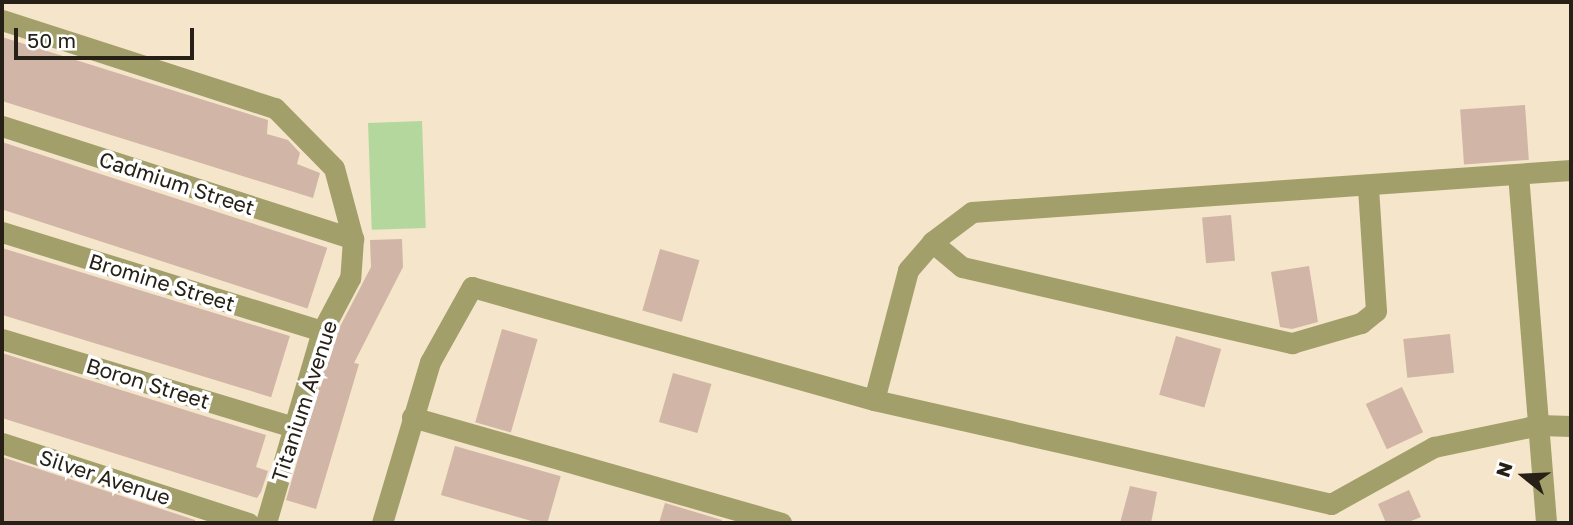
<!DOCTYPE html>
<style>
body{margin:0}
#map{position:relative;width:1573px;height:525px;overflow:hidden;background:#f5e5ca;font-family:"Golos Text",sans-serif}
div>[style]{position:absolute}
.green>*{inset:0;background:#b3d79c;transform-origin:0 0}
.building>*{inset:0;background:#d1b5a6;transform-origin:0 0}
.street>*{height:21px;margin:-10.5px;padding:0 10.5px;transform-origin:10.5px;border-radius:10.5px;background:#a39f6b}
span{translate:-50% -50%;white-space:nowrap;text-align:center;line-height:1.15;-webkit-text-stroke:7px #fff;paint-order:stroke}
.street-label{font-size:21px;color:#262016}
.frame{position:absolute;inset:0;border:4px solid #262016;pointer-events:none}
.north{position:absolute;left:1489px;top:441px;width:70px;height:70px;-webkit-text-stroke:5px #fff;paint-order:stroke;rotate:288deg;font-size:19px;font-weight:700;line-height:28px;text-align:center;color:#262016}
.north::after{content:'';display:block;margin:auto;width:24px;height:32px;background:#262016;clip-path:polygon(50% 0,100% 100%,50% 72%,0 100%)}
.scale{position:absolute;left:14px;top:28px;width:180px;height:32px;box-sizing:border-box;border:4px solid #262016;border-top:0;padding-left:9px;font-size:21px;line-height:24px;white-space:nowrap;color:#262016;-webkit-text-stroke:5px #fff;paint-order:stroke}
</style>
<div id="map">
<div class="green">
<div style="left:422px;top:121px;width:107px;height:54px;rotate:88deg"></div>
</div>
<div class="building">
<div style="clip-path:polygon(2px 37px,268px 120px,267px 134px,288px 140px,300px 153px,297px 164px,320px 173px,313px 198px,2px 101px)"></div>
<div style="left:1525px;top:105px;width:55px;height:65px;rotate:86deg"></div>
<div style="left:2px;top:142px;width:342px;height:64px;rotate:18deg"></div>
<div style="left:1231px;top:215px;width:46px;height:29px;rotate:85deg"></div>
<div style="clip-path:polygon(402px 239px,403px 267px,354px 363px,359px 364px,316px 509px,286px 500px,332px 342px,371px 267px,370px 240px)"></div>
<div style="left:2px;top:248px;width:301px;height:64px;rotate:17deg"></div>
<div style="left:660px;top:249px;width:41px;height:64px;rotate:16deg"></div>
<div style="clip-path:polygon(1309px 266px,1318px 322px,1292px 329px,1280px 327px,1271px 272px)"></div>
<div style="left:502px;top:329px;width:37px;height:97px;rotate:16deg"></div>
<div style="left:1450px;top:334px;width:39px;height:47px;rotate:84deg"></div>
<div style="left:1176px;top:336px;width:47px;height:61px;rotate:16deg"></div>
<div style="clip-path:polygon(2px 353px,266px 435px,256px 467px,268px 471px,261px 492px,257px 498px,2px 418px)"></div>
<div style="left:673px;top:373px;width:40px;height:51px;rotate:16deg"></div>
<div style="left:1402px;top:387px;width:50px;height:40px;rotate:65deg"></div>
<div style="left:455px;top:446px;width:110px;height:51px;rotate:16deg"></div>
<div style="clip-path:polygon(2px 457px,195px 520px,195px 523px,2px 523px)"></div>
<div style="clip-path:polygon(1130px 486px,1157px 492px,1151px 523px,1120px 523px)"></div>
<div style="clip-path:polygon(1409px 490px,1421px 517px,1406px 523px,1386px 523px,1378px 504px)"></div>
<div style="clip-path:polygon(665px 503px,722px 520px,721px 523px,659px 523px)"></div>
</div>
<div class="street">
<div style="left:2px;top:20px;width:287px;rotate:17.9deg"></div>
<div style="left:275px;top:108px;width:84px;rotate:45.5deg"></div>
<div style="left:334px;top:168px;width:73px;rotate:75deg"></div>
<div style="left:353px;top:239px;width:39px;rotate:94deg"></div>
<div style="left:350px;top:278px;width:60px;rotate:117.8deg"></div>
<div style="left:322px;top:331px;width:200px;rotate:106.3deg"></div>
<div style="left:2px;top:126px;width:369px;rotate:17.8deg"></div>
<div style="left:1518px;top:174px;width:350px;rotate:85.4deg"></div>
<div style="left:2px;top:232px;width:335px;rotate:17.2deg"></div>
<div style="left:932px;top:242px;width:39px;rotate:40deg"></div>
<div style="left:962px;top:267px;width:339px;rotate:13deg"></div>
<div style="left:1292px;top:343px;width:72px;rotate:-16.2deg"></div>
<div style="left:1361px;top:323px;width:19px;rotate:-39deg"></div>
<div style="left:1376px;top:311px;width:124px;rotate:-93.7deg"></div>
<div style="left:2px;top:339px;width:304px;rotate:16.8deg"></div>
<div style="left:874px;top:400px;width:134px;rotate:-75.3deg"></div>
<div style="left:908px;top:270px;width:37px;rotate:-49deg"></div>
<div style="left:932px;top:242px;width:50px;rotate:-36.9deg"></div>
<div style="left:972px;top:212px;width:600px;rotate:-4.01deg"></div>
<div style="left:412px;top:417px;width:384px;rotate:16deg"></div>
<div style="left:2px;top:443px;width:259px;rotate:18deg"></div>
<div style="left:382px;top:523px;width:168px;rotate:-73.4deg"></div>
<div style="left:430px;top:362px;width:86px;rotate:-60.8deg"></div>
<div style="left:472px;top:287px;width:418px;rotate:15.7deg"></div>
<div style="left:874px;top:400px;width:469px;rotate:12.8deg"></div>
<div style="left:1331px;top:504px;width:118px;rotate:-29deg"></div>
<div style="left:1434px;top:447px;width:107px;rotate:-11.8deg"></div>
<div style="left:1539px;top:425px;width:32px;rotate:2deg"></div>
</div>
<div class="street-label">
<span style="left:177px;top:183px;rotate:18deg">Cadmium Street</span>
<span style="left:162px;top:282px;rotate:17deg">Bromine Street</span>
<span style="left:148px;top:383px;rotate:17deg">Boron Street</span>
<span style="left:304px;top:401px;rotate:-72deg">Titanium Avenue</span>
<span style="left:105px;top:477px;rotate:18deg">Silver Avenue</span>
</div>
<div class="frame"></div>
<div class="north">N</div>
<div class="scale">50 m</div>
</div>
